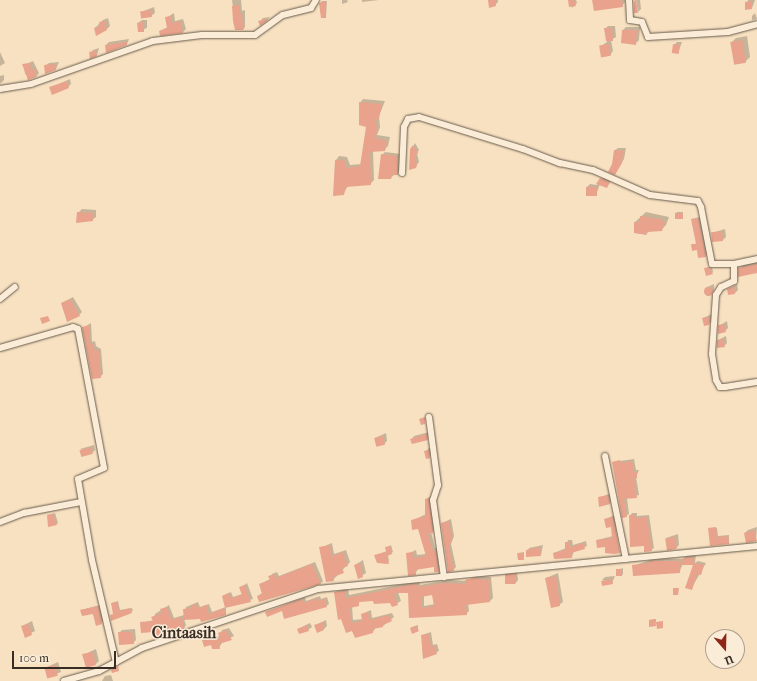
<!DOCTYPE html>
<style>
body{margin:0}
#map{position:relative;width:757px;height:681px;overflow:hidden;background:#f7e1c1;font-family:"IM FELL French Canon",serif}
div>[style]{position:absolute}
.shadow>*{inset:0;background:#0003}
.building>*{inset:0;background:#e9a28b;transform-origin:0 0}
.round{border-radius:50%}
.roads{filter:drop-shadow(0 0 1px #685a4c) drop-shadow(0 0 1px #685a4c)}
.street>*{height:6px;margin:-3px;padding:0 3px;transform-origin:3px;border-radius:3px;background:#faecd7}
span{translate:-50% -50%;white-space:nowrap;text-align:center;line-height:1.15;-webkit-text-stroke:3px #faecd7;paint-order:stroke}
.quarter-label{font-size:16px;color:#382d25;font-weight:700}
.north{position:absolute;left:705px;top:629px;width:40px;height:40px;box-sizing:border-box;background:#faecd7;border:1px solid #aca090;border-radius:50%;rotate:160deg;font-size:11px;font-weight:700;line-height:16px;text-align:center;color:#382d25}
.north::after{content:'';display:block;margin:auto;width:14px;height:18px;background:#8f2418;clip-path:polygon(50% 0,100% 100%,50% 72%,0 100%)}
.scale{position:absolute;left:12px;top:651px;width:104px;height:18px;box-sizing:border-box;border:2px solid #382d25;border-top:0;padding-left:5px;font-size:12px;line-height:14px;white-space:nowrap;color:#382d25;-webkit-text-stroke:3px #faecd7;paint-order:stroke}
</style>
<div id="map">
<div class="shadow">
<div style="clip-path:polygon(232px 0,241px 0,242px 11px,245px 10px,245px 27px,243px 30px,236px 30px)"></div>
<div style="clip-path:polygon(342px 0,347px 0,348px 2px,342px 4px)"></div>
<div style="clip-path:polygon(362px 0,379px 0,362px 2px)"></div>
<div style="clip-path:polygon(489px 0,498px 0,498px 2px,495px 5px)"></div>
<div style="clip-path:polygon(571px 0,576px 0,577px 3px,572px 8px)"></div>
<div style="clip-path:polygon(608px 0,625px 0,625px 2px,622px 6px)"></div>
<div style="clip-path:polygon(636px 0,640px 0,641px 9px,638px 12px)"></div>
<div style="clip-path:polygon(748px 0,755px 0,752px 8px,746px 9px)"></div>
<div style="clip-path:polygon(322px 1px,327px 1px,326px 17px,321px 3px)"></div>
<div style="clip-path:polygon(154px 7px,155px 13px,151px 16px,141px 12px)"></div>
<div style="clip-path:polygon(174px 13px,175px 21px,183px 19px,186px 29px,183px 32px,161px 34px,160px 31px,168px 27px,166px 18px)"></div>
<div style="clip-path:polygon(755px 13px,757px 19px,752px 20px,752px 16px)"></div>
<div style="clip-path:polygon(270px 17px,267px 20px,260px 21px,263px 18px)"></div>
<div style="clip-path:polygon(108px 18px,110px 26px,107px 29px,95px 28px,103px 20px)"></div>
<div style="clip-path:polygon(142px 20px,147px 20px,147px 28px,139px 31px,138px 23px)"></div>
<div style="clip-path:polygon(608px 26px,615px 26px,616px 37px,611px 40px,613px 51px,610px 55px,601px 46px,607px 42px,605px 29px)"></div>
<div style="clip-path:polygon(626px 27px,640px 27px,639px 40px,636px 43px,623px 30px)"></div>
<div style="clip-path:polygon(747px 36px,750px 57px,745px 62px,731px 43px,736px 38px)"></div>
<div style="clip-path:polygon(129px 39px,127px 44px,106px 45px,109px 42px)"></div>
<div style="clip-path:polygon(677px 42px,682px 42px,678px 53px,674px 45px)"></div>
<div style="clip-path:polygon(99px 48px,97px 55px,90px 53px,93px 50px)"></div>
<div style="clip-path:polygon(0 52px,5px 63px,0 66px)"></div>
<div style="clip-path:polygon(33px 61px,39px 73px,36px 77px,25px 74px,24px 65px)"></div>
<div style="clip-path:polygon(59px 62px,56px 69px,45px 66px,49px 63px)"></div>
<div style="clip-path:polygon(4px 75px,4px 80px,0 84px,0 76px)"></div>
<div style="clip-path:polygon(70px 79px,71px 84px,68px 87px,50px 88px)"></div>
<div style="clip-path:polygon(363px 99px,385px 101px,379px 116px,380px 127px,377px 135px,390px 137px,388px 146px,384px 150px,373px 150px,374px 180px,370px 184px,348px 186px,343px 194px,336px 160px,339px 156px,347px 157px,350px 165px,362px 164px,367px 126px,360px 103px)"></div>
<div style="clip-path:polygon(415px 143px,419px 150px,417px 153px,419px 162px,415px 167px,411px 150px)"></div>
<div style="clip-path:polygon(618px 148px,626px 148px,624px 159px,615px 174px,614px 151px)"></div>
<div style="clip-path:polygon(385px 152px,401px 154px,400px 171px,390px 178px,382px 155px)"></div>
<div style="clip-path:polygon(604px 176px,613px 179px,607px 186px,600px 184px,596px 195px,587px 187px,590px 184px,597px 185px)"></div>
<div style="clip-path:polygon(82px 209px,96px 210px,96px 217px,92px 220px,78px 213px)"></div>
<div style="clip-path:polygon(646px 212px,669px 217px,666px 225px,661px 230px,650px 231px,646px 234px,635px 233px,635px 222px)"></div>
<div style="clip-path:polygon(677px 212px,683px 212px,682px 218px,676px 213px)"></div>
<div style="clip-path:polygon(700px 217px,707px 254px,706px 256px,692px 245px,697px 243px,692px 219px)"></div>
<div style="clip-path:polygon(725px 229px,726px 237px,723px 240px,712px 233px)"></div>
<div style="clip-path:polygon(757px 262px,757px 272px,740px 268px,743px 265px)"></div>
<div style="clip-path:polygon(707px 267px,712px 267px,713px 272px,712px 273px)"></div>
<div style="clip-path:polygon(714px 284px,714px 291px,706px 295px,705px 288px)"></div>
<div style="clip-path:polygon(737px 284px,738px 290px,735px 293px,728px 290px)"></div>
<div style="clip-path:polygon(73px 297px,82px 312px,79px 315px,62px 303px)"></div>
<div style="clip-path:polygon(712px 314px,712px 321px,709px 324px,703px 318px)"></div>
<div style="clip-path:polygon(727px 321px,728px 328px,725px 331px,719px 326px)"></div>
<div style="clip-path:polygon(91px 323px,92px 342px,95px 341px,96px 346px,101px 349px,103px 374px,100px 377px,83px 328px)"></div>
<div style="clip-path:polygon(726px 336px,727px 343px,724px 346px,718px 340px)"></div>
<div style="clip-path:polygon(429px 432px,427px 439px,412px 439px,414px 436px)"></div>
<div style="clip-path:polygon(386px 433px,387px 441px,384px 444px,375px 438px)"></div>
<div style="clip-path:polygon(94px 445px,95px 450px,92px 453px,80px 449px)"></div>
<div style="clip-path:polygon(429px 448px,432px 448px,433px 454px,429px 457px,425px 452px)"></div>
<div style="clip-path:polygon(634px 459px,636px 470px,639px 470px,636px 477px,639px 495px,627px 498px,629px 514px,623px 517px,613px 462px)"></div>
<div style="clip-path:polygon(611px 493px,613px 500px,610px 503px,599px 498px)"></div>
<div style="clip-path:polygon(432px 496px,436px 529px,431px 532px,435px 548px,438px 548px,441px 568px,438px 571px,434px 566px,418px 569px,415px 574px,407px 554px,416px 550px,417px 555px,426px 554px,419px 528px,412px 521px,426px 514px,426px 499px)"></div>
<div style="clip-path:polygon(55px 513px,58px 523px,57px 524px,48px 515px)"></div>
<div style="clip-path:polygon(632px 513px,637px 513px,637px 516px,649px 515px,654px 548px,651px 550px,644px 545px,630px 516px)"></div>
<div style="clip-path:polygon(evenodd,615px 515px,622px 549px,620px 552px,597px 540px,613px 536px,612px 526px,605px 519px,615px 515px,615px 523px,621px 551px,619px 551px,615px 523px)"></div>
<div style="clip-path:polygon(451px 519px,454px 536px,451px 544px,456px 567px,453px 570px,442px 523px)"></div>
<div style="clip-path:polygon(757px 527px,756px 540px,745px 533px,748px 530px)"></div>
<div style="clip-path:polygon(717px 528px,718px 536px,729px 535px,729px 543px,711px 545px,710px 529px)"></div>
<div style="clip-path:polygon(678px 534px,679px 545px,676px 548px,666px 538px)"></div>
<div style="clip-path:polygon(568px 540px,572px 540px,573px 545px,586px 541px,587px 546px,574px 551px,572px 557px,555px 558px,554px 553px,566px 548px)"></div>
<div style="clip-path:polygon(332px 543px,334px 554px,346px 550px,350px 562px,333px 580px,320px 548px)"></div>
<div style="clip-path:polygon(391px 545px,393px 552px,388px 555px,389px 561px,384px 564px,376px 555px,387px 551px,386px 548px)"></div>
<div style="clip-path:polygon(543px 545px,541px 555px,527px 556px,529px 548px)"></div>
<div style="clip-path:polygon(524px 552px,524px 557px,523px 559px,518px 553px)"></div>
<div style="clip-path:polygon(696px 554px,695px 563px,698px 561px,706px 563px,691px 589px,694px 565px,683px 564px,679px 572px,633px 566px,656px 558px,683px 559px,687px 555px)"></div>
<div style="clip-path:polygon(363px 560px,366px 573px,358px 578px,355px 565px)"></div>
<div style="clip-path:polygon(315px 562px,323px 581px,321px 583px,260px 601px,258px 596px,262px 593px,260px 584px,270px 579px,272px 574px,277px 572px,279px 576px)"></div>
<div style="clip-path:polygon(623px 568px,623px 574px,622px 575px,617px 570px)"></div>
<div style="clip-path:polygon(509px 572px,517px 572px,518px 580px,515px 584px,506px 576px)"></div>
<div style="clip-path:polygon(558px 573px,563px 602px,559px 605px,546px 578px)"></div>
<div style="clip-path:polygon(evenodd,476px 576px,491px 577px,493px 598px,490px 601px,468px 603px,469px 611px,466px 614px,410px 617px,409px 592px,398px 592px,401px 601px,392px 606px,391px 602px,374px 600px,362px 601px,352px 606px,353px 620px,363px 619px,362px 614px,371px 610px,372px 618px,392px 613px,394px 617px,383px 626px,376px 627px,373px 632px,356px 636px,335px 592px,348px 588px,349px 595px,413px 582px,419px 581px,420px 585px,449px 580px,466px 581px,476px 576px,433px 594px,435px 604px,424px 606px,424px 596px,433px 594px)"></div>
<div style="clip-path:polygon(615px 576px,612px 583px,602px 580px,605px 577px)"></div>
<div style="clip-path:polygon(247px 583px,253px 599px,226px 607px,226px 614px,184px 619px,186px 625px,184px 628px,155px 631px,141px 623px,154px 620px,155px 614px,169px 605px,174px 618px,184px 615px,186px 607px,198px 602px,200px 607px,209px 604px,212px 612px,226px 607px,223px 596px,226px 594px,231px 592px,233px 597px,242px 594px,240px 588px)"></div>
<div style="clip-path:polygon(320px 596px,321px 599px,327px 597px,329px 604px,326px 606px,266px 612px,305px 597px,306px 601px)"></div>
<div style="clip-path:polygon(118px 601px,120px 610px,132px 608px,133px 611px,111px 615px,114px 614px,112px 603px)"></div>
<div style="clip-path:polygon(100px 605px,104px 621px,96px 625px,93px 613px,81px 610px)"></div>
<div style="clip-path:polygon(656px 619px,656px 623px,663px 621px,663px 627px,650px 620px)"></div>
<div style="clip-path:polygon(326px 620px,327px 626px,324px 629px,316px 625px)"></div>
<div style="clip-path:polygon(32px 621px,35px 631px,25px 636px,22px 626px)"></div>
<div style="clip-path:polygon(310px 623px,312px 627px,308px 630px,298px 629px)"></div>
<div style="clip-path:polygon(418px 625px,418px 631px,411px 628px,412px 627px)"></div>
<div style="clip-path:polygon(229px 628px,234px 636px,223px 641px,219px 648px,203px 640px,220px 636px,222px 630px)"></div>
<div style="clip-path:polygon(135px 629px,136px 640px,133px 643px,119px 633px,122px 630px)"></div>
<div style="clip-path:polygon(431px 632px,433px 645px,437px 644px,439px 651px,423px 658px,422px 635px)"></div>
<div style="clip-path:polygon(96px 649px,99px 661px,96px 664px,83px 655px)"></div>
<div style="clip-path:polygon(58px 662px,61px 672px,48px 677px,45px 668px)"></div>
<div style="clip-path:polygon(111px 675px,113px 681px,102px 681px,105px 676px)"></div>
</div>
<div class="building">
<div style="clip-path:polygon(488px 0,495px 0,496px 6px,489px 8px)"></div>
<div style="clip-path:polygon(568px 0,574px 0,576px 6px,569px 7px)"></div>
<div style="clip-path:polygon(592px 0,622px 0,623px 7px,594px 11px)"></div>
<div style="clip-path:polygon(636px 0,638px 13px,634px 13px,634px 1px)"></div>
<div style="clip-path:polygon(326px 1px,326px 18px,321px 18px,319px 3px)"></div>
<div style="clip-path:polygon(752px 1px,752px 9px,745px 10px,745px 2px)"></div>
<div style="clip-path:polygon(239px 5px,240px 13px,242px 13px,243px 30px,235px 30px,233px 21px,232px 6px)"></div>
<div style="left:151px;top:10px;width:7px;height:11px;rotate:82deg"></div>
<div style="clip-path:polygon(171px 16px,172px 23px,180px 21px,183px 33px,160px 36px,159px 31px,167px 28px,165px 17px)"></div>
<div style="clip-path:polygon(267px 19px,268px 20px,260px 26px,258px 21px)"></div>
<div style="clip-path:polygon(105px 21px,107px 30px,96px 36px,94px 28px,100px 26px,99px 22px)"></div>
<div style="clip-path:polygon(144px 22px,144px 32px,138px 32px,137px 23px)"></div>
<div style="clip-path:polygon(604px 28px,612px 28px,613px 41px,606px 41px)"></div>
<div style="clip-path:polygon(622px 30px,637px 30px,636px 45px,621px 43px)"></div>
<div style="left:742px;top:40px;width:23px;height:12px;rotate:80deg"></div>
<div style="clip-path:polygon(127px 42px,127px 45px,106px 53px,105px 45px)"></div>
<div style="left:609px;top:44px;width:12px;height:10px;rotate:81deg"></div>
<div style="left:673px;top:44px;width:7px;height:9px;rotate:8deg"></div>
<div style="clip-path:polygon(96px 51px,97px 56px,90px 59px,89px 52px)"></div>
<div style="clip-path:polygon(30px 63px,31px 69px,34px 68px,36px 77px,28px 80px,22px 64px)"></div>
<div style="clip-path:polygon(56px 64px,56px 70px,45px 74px,44px 65px)"></div>
<div style="clip-path:polygon(67px 81px,69px 88px,52px 95px,49px 87px)"></div>
<div style="clip-path:polygon(359px 102px,382px 104px,379px 118px,376px 120px,377px 131px,375px 138px,387px 141px,385px 151px,370px 152px,371px 185px,346px 187px,344px 195px,333px 196px,335px 160px,344px 160px,347px 168px,360px 166px,366px 127px,359px 125px)"></div>
<div style="clip-path:polygon(413px 145px,418px 153px,415px 156px,417px 165px,416px 168px,409px 170px,410px 149px)"></div>
<div style="clip-path:polygon(614px 150px,623px 151px,622px 163px,615px 175px,608px 172px,612px 164px)"></div>
<div style="clip-path:polygon(381px 154px,398px 156px,398px 175px,392px 175px,391px 179px,378px 179px)"></div>
<div style="clip-path:polygon(600px 178px,610px 182px,607px 188px,596px 184px)"></div>
<div style="left:586px;top:187px;width:11px;height:9px"></div>
<div style="clip-path:polygon(77px 212px,93px 213px,93px 221px,76px 223px)"></div>
<div style="left:675px;top:213px;width:8px;height:6px"></div>
<div style="clip-path:polygon(640px 216px,660px 219px,665px 222px,662px 231px,646px 232px,647px 235px,634px 233px,634px 222px,640px 222px)"></div>
<div style="clip-path:polygon(698px 218px,706px 257px,698px 258px,697px 250px,692px 251px,691px 244px,696px 244px,691px 219px)"></div>
<div style="left:722px;top:231px;width:10px;height:11px;rotate:84deg"></div>
<div style="clip-path:polygon(757px 264px,757px 273px,738px 277px,738px 268px)"></div>
<div style="clip-path:polygon(709px 267px,713px 274px,706px 276px,704px 268px)"></div>
<div style="clip-path:polygon(734px 286px,735px 294px,728px 295px,727px 289px)"></div>
<div class="round" style="left:703.5px;top:286.5px;width:9px;height:9px"></div>
<div style="clip-path:polygon(70px 299px,80px 316px,67px 322px,61px 303px)"></div>
<div style="clip-path:polygon(48px 316px,50px 321px,42px 324px,40px 318px)"></div>
<div style="clip-path:polygon(709px 317px,709px 325px,704px 326px,702px 318px)"></div>
<div style="clip-path:polygon(724px 324px,726px 332px,718px 334px,718px 325px)"></div>
<div style="clip-path:polygon(89px 325px,90px 344px,93px 343px,94px 349px,99px 351px,101px 378px,92px 379px,82px 327px)"></div>
<div style="clip-path:polygon(723px 339px,725px 347px,717px 348px,717px 340px)"></div>
<div style="clip-path:polygon(425px 417px,425px 424px,421px 425px,419px 419px)"></div>
<div style="clip-path:polygon(427px 434px,428px 440px,412px 444px,410px 439px)"></div>
<div style="left:383px;top:436px;width:9px;height:9px;rotate:77deg"></div>
<div style="left:91px;top:447px;width:7px;height:12px;rotate:74deg"></div>
<div style="clip-path:polygon(429px 450px,430px 458px,426px 459px,424px 451px)"></div>
<div style="clip-path:polygon(620px 460px,621px 463px,632px 461px,634px 472px,637px 472px,637px 478px,634px 478px,637px 498px,624px 499px,627px 517px,622px 518px,612px 462px)"></div>
<div style="clip-path:polygon(608px 495px,610px 504px,599px 507px,598px 497px)"></div>
<div style="clip-path:polygon(429px 498px,433px 533px,428px 534px,433px 551px,436px 550px,439px 572px,434px 572px,434px 567px,415px 570px,416px 575px,408px 576px,406px 553px,413px 552px,414px 558px,426px 556px,418px 529px,412px 530px,411px 520px,425px 516px,425px 499px)"></div>
<div style="clip-path:polygon(53px 514px,57px 525px,48px 527px,47px 515px)"></div>
<div style="clip-path:polygon(629px 515px,635px 515px,635px 518px,647px 517px,652px 551px,644px 552px,644px 546px,630px 547px)"></div>
<div style="clip-path:polygon(613px 517px,620px 553px,614px 554px,605px 553px,605px 547px,597px 548px,596px 540px,612px 538px,611px 527px,606px 528px,604px 519px)"></div>
<div style="clip-path:polygon(449px 521px,452px 539px,449px 547px,454px 571px,448px 572px,441px 523px)"></div>
<div style="clip-path:polygon(716px 527px,717px 537px,728px 536px,729px 544px,710px 546px,708px 528px)"></div>
<div style="clip-path:polygon(754px 530px,757px 541px,746px 543px,744px 533px)"></div>
<div style="left:675px;top:537px;width:12px;height:10px;rotate:81deg"></div>
<div style="clip-path:polygon(565px 542px,570px 542px,570px 547px,584px 543px,585px 549px,571px 553px,572px 558px,554px 559px,553px 553px,565px 550px)"></div>
<div style="clip-path:polygon(330px 545px,332px 556px,343px 552px,348px 566px,342px 568px,344px 573px,333px 577px,334px 581px,326px 582px,319px 547px)"></div>
<div style="clip-path:polygon(390px 546px,392px 554px,387px 556px,385px 547px)"></div>
<div style="clip-path:polygon(540px 547px,541px 556px,526px 557px,526px 550px)"></div>
<div style="clip-path:polygon(386px 552px,389px 564px,377px 563px,374px 555px)"></div>
<div style="clip-path:polygon(517px 553px,523px 553px,524px 560px,518px 560px)"></div>
<div style="clip-path:polygon(694px 557px,693px 565px,694px 563px,704px 565px,701px 575px,697px 574px,692px 590px,685px 588px,693px 565px,682px 565px,683px 558px)"></div>
<div style="clip-path:polygon(649px 561px,681px 561px,680px 573px,633px 576px,632px 565px,649px 563px)"></div>
<div style="clip-path:polygon(360px 563px,363px 577px,358px 579px,354px 565px)"></div>
<div style="clip-path:polygon(312px 564px,321px 584px,259px 602px,257px 596px,262px 594px,259px 584px,270px 580px,268px 576px,275px 574px,276px 578px)"></div>
<div style="left:616px;top:569px;width:6px;height:7px"></div>
<div style="left:515px;top:574px;width:10px;height:10px;rotate:90deg"></div>
<div style="clip-path:polygon(556px 576px,560px 606px,551px 608px,545px 578px)"></div>
<div style="clip-path:polygon(evenodd,473px 578px,489px 580px,490px 602px,466px 605px,467px 615px,409px 618px,408px 593px,394px 593px,398px 605px,392px 607px,390px 603px,374px 604px,373px 601px,359px 602px,359px 606px,350px 608px,351px 623px,362px 621px,361px 614px,368px 612px,370px 620px,389px 615px,392px 621px,383px 625px,383px 627px,373px 629px,373px 633px,355px 638px,352px 631px,346px 633px,341px 619px,338px 620px,334px 592px,345px 591px,346px 598px,409px 585px,417px 584px,417px 587px,445px 583px,466px 584px,465px 580px,473px 578px,432px 595px,434px 606px,421px 608px,421px 597px,432px 595px)"></div>
<div style="left:612px;top:579px;width:5px;height:11px;rotate:79deg"></div>
<div style="clip-path:polygon(245px 585px,251px 602px,225px 608px,222px 596px,229px 593px,231px 598px,242px 595px,239px 587px)"></div>
<div style="clip-path:polygon(673px 588px,679px 588px,678px 595px,673px 595px)"></div>
<div style="clip-path:polygon(318px 598px,318px 601px,325px 599px,327px 607px,284px 619px,282px 611px,267px 617px,265px 612px,302px 599px,303px 603px)"></div>
<div style="clip-path:polygon(117px 602px,119px 611px,130px 608px,132px 613px,111px 621px,110px 615px,113px 614px,111px 603px)"></div>
<div style="clip-path:polygon(196px 604px,198px 608px,206px 605px,209px 614px,224px 608px,226px 615px,201px 622px,200px 619px,184px 620px,183px 609px,191px 608px,190px 606px)"></div>
<div style="clip-path:polygon(98px 606px,102px 624px,96px 626px,93px 614px,82px 616px,80px 610px)"></div>
<div style="clip-path:polygon(167px 607px,172px 620px,181px 617px,185px 629px,156px 638px,154px 632px,141px 633px,140px 622px,153px 621px,151px 617px,162px 613px,160px 609px)"></div>
<div style="clip-path:polygon(655px 619px,656px 626px,649px 627px,649px 620px)"></div>
<div style="clip-path:polygon(663px 621px,663px 628px,657px 629px,656px 622px)"></div>
<div style="clip-path:polygon(323px 622px,324px 630px,317px 633px,314px 625px)"></div>
<div style="clip-path:polygon(29px 624px,32px 635px,25px 638px,21px 626px)"></div>
<div style="clip-path:polygon(307px 625px,309px 631px,299px 634px,297px 629px)"></div>
<div style="clip-path:polygon(416px 626px,419px 631px,412px 634px,410px 628px)"></div>
<div style="clip-path:polygon(226px 630px,232px 640px,219px 644px,220px 649px,212px 649px,211px 645px,204px 647px,202px 640px,220px 638px,218px 633px)"></div>
<div style="clip-path:polygon(118px 632px,132px 632px,134px 644px,119px 645px)"></div>
<div style="clip-path:polygon(429px 634px,431px 647px,435px 646px,437px 654px,423px 659px,421px 635px)"></div>
<div style="clip-path:polygon(93px 652px,96px 665px,86px 668px,82px 654px)"></div>
<div style="left:55px;top:665px;width:11px;height:11px;rotate:75deg"></div>
<div style="clip-path:polygon(118px 666px,119px 671px,112px 673px,111px 670px)"></div>
</div>
<div class="roads">
<div class="street">
<div style="left:629px;top:0;width:20px;rotate:87deg"></div>
<div style="left:630px;top:20px;width:12px;rotate:9deg"></div>
<div style="left:642px;top:22px;width:16px;rotate:68deg"></div>
<div style="left:648px;top:37px;width:80px;rotate:-3.6deg"></div>
<div style="left:728px;top:32px;width:30px;rotate:-15deg"></div>
<div style="left:0;top:89px;width:31px;rotate:-9deg"></div>
<div style="left:31px;top:84px;width:129px;rotate:-19.4deg"></div>
<div style="left:153px;top:41px;width:49px;rotate:-7deg"></div>
<div style="left:202px;top:35px;width:53px"></div>
<div style="left:255px;top:35px;width:34px;rotate:-36deg"></div>
<div style="left:283px;top:15px;width:29px;rotate:-14deg"></div>
<div style="left:311px;top:8px;width:9px;rotate:-58deg"></div>
<div style="left:402px;top:173px;width:46px;rotate:-87.5deg"></div>
<div style="left:404px;top:127px;width:9px;rotate:-63deg"></div>
<div style="left:408px;top:119px;width:11px;rotate:-10deg"></div>
<div style="left:419px;top:117px;width:109px;rotate:17.1deg"></div>
<div style="left:523px;top:149px;width:40px;rotate:21deg"></div>
<div style="left:560px;top:163px;width:34px;rotate:12deg"></div>
<div style="left:593px;top:170px;width:62px;rotate:23.7deg"></div>
<div style="left:650px;top:195px;width:48px;rotate:7.1deg"></div>
<div style="left:698px;top:201px;width:7px;rotate:63deg"></div>
<div style="left:701px;top:207px;width:58px;rotate:79.1deg"></div>
<div style="left:712px;top:264px;width:22px"></div>
<div style="left:734px;top:264px;width:24px;rotate:-12deg"></div>
<div style="left:734px;top:264px;width:17px;rotate:90deg"></div>
<div style="left:734px;top:281px;width:14px;rotate:155deg"></div>
<div style="left:721px;top:287px;width:9px;rotate:122deg"></div>
<div style="left:716px;top:295px;width:59px;rotate:93.9deg"></div>
<div style="left:712px;top:354px;width:26px;rotate:81deg"></div>
<div style="left:716px;top:380px;width:8px;rotate:60deg"></div>
<div style="left:720px;top:387px;width:5px"></div>
<div style="left:725px;top:387px;width:32px;rotate:-9deg"></div>
<div style="left:0;top:299px;width:19px;rotate:-39deg"></div>
<div style="left:0;top:348px;width:76px;rotate:-16deg"></div>
<div style="left:73px;top:327px;width:5px;rotate:22deg"></div>
<div style="left:78px;top:329px;width:141px;rotate:79.4deg"></div>
<div style="left:104px;top:468px;width:28px;rotate:157deg"></div>
<div style="left:78px;top:479px;width:82px;rotate:80.2deg"></div>
<div style="left:92px;top:560px;width:105px;rotate:76.8deg"></div>
<div style="left:429px;top:417px;width:69px;rotate:82.5deg"></div>
<div style="left:438px;top:485px;width:16px;rotate:108deg"></div>
<div style="left:433px;top:500px;width:78px;rotate:81.9deg"></div>
<div style="left:605px;top:456px;width:105px;rotate:78.5deg"></div>
<div style="left:0;top:522px;width:26px;rotate:-21deg"></div>
<div style="left:24px;top:513px;width:58px;rotate:-10.9deg"></div>
<div style="left:64px;top:681px;width:36px;rotate:-16deg"></div>
<div style="left:99px;top:671px;width:49px;rotate:-28.1deg"></div>
<div style="left:142px;top:648px;width:186px;rotate:-18.5deg"></div>
<div style="left:318px;top:589px;width:441px;rotate:-5.6deg"></div>
</div>
</div>
<div class="quarter-label">
<span style="left:184px;top:633px">Cintaasih</span>
</div>
<div class="north">U</div>
<div class="scale">100 m</div>
</div>
